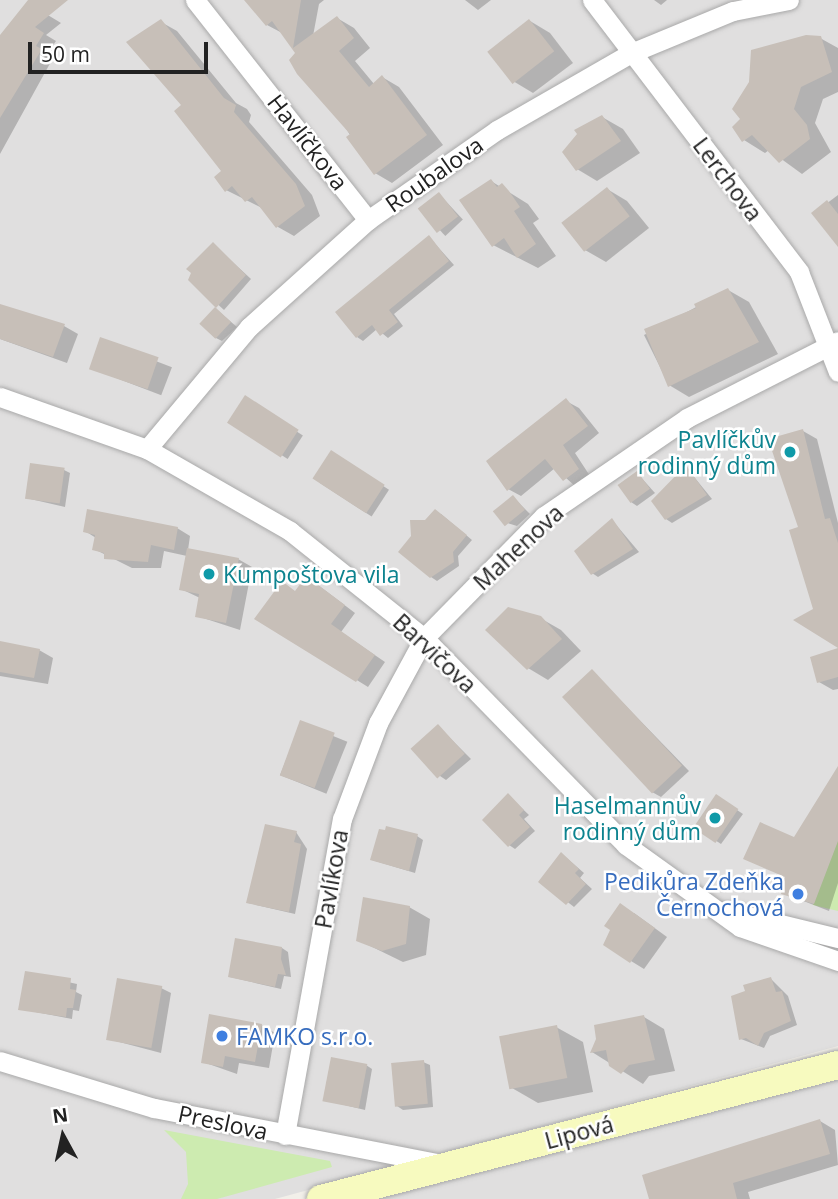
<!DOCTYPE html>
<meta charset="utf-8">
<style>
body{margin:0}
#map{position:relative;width:838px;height:1199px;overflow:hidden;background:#f2efe9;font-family:"Open Sans",sans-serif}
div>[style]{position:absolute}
.residential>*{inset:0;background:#e0dfdf}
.grass>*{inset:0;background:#cdebb0}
.shadow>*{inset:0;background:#0003;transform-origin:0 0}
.building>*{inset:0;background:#c7bfb8;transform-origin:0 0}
.roads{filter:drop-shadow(0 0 2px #a9a9a9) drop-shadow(0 0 2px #a9a9a9)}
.street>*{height:19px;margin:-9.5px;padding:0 9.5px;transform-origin:9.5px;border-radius:9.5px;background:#fff}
.secondary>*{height:28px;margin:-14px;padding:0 14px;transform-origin:14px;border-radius:14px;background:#f7fabf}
.dots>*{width:19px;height:19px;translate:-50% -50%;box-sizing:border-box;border:4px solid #fff;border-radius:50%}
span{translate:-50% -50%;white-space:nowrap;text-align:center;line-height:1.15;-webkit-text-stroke:5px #fff;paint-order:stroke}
.street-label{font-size:23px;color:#222}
.culture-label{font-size:23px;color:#0d838f}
.right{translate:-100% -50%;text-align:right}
.left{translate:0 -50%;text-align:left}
.shop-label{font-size:23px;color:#366cbe}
.north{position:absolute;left:28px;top:1101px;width:70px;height:70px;-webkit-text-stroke:5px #fff;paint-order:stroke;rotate:352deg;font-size:19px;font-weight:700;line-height:28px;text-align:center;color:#222}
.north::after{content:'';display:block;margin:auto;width:24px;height:32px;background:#222;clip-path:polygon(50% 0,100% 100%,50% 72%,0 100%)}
.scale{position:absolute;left:28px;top:42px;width:180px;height:32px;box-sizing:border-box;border:4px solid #222;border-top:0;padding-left:9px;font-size:21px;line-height:24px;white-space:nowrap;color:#222;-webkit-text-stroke:5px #fff;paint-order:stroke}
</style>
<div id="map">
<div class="residential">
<div style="clip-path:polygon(0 0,838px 0,838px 1046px,275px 1199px,0 1199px)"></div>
<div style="clip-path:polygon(838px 1074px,838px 1199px,375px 1199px)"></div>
</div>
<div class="grass">
<div style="clip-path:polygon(838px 840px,838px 911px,813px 905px)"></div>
<div style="clip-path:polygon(164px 1130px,330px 1161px,332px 1167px,217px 1199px,181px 1199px,188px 1184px,186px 1152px)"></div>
</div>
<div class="shadow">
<div style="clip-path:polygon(245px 0,324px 0,319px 4px,313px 36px,337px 18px,354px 28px,370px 48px,355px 61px,374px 84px,382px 77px,399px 87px,443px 145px,392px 183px,375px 173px,284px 34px,267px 25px)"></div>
<div style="clip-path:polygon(465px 0,491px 0,478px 10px)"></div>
<div style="clip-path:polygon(654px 0,667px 0,661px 5px)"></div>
<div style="clip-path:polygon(28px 3px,61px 23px,46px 35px,56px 41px,47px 54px,53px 58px,0 154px,0 41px)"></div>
<div style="clip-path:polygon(530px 21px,550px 33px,573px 63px,533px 93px,513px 81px)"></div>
<div style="clip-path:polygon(161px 22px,177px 31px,236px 103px,247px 109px,251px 115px,249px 122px,312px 195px,320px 216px,294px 236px,278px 227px,264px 209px,226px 190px,223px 172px,183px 106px,128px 42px)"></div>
<div style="clip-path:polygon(820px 38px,838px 48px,838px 92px,823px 99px,815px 123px,831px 152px,802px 174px,769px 150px,765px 153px,744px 140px)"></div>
<div style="clip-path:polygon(602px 117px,623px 129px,640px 153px,597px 181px,577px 169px)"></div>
<div style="clip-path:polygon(491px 181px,528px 204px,539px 219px,533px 223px,556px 256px,538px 268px,493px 245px)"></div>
<div style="clip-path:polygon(607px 189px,627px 201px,649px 228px,606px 262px,585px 250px)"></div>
<div style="left:439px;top:194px;width:35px;height:24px;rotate:47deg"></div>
<div style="clip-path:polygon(838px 195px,838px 226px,814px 213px)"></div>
<div style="clip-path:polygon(429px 237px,454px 265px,394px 314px,403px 326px,388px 338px,377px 329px,363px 341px,357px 337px)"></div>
<div style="clip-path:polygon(213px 244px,251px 279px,224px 310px,190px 279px)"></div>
<div style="clip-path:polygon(728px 290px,749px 302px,778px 354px,689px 397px,669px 385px,644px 335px)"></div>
<div style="clip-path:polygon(216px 309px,237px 327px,222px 341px,216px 338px)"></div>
<div style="clip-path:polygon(0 323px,64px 326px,78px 334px,67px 363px,0 339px)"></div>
<div style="left:101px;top:340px;width:76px;height:30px;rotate:21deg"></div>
<div style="left:245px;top:398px;width:69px;height:28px;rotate:33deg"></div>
<div style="clip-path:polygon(566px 401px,579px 408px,599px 433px,575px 453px,590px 476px,576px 487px,555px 468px,521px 496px,508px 489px)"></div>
<div style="clip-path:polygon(803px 431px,817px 439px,838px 523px,838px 646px,816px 609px,801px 529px)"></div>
<div style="left:337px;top:456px;width:62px;height:32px;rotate:33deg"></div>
<div style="clip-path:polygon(686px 467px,712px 499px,672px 523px,666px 519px)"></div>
<div style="clip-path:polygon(64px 470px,70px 473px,65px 507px,26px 498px)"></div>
<div style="clip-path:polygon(637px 473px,655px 493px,637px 506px,631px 502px)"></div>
<div style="clip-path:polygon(513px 497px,530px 514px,517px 526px,504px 522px)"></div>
<div style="clip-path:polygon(441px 514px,472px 540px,458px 556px,459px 566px,437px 581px,431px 577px,426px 521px)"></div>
<div style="clip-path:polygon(612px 520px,639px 552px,598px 577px,592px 573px)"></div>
<div style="clip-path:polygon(177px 528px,190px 536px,188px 550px,238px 559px,252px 567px,240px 630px,197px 616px,200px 598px,181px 589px,187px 556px,164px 551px,161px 568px,132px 568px,94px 549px,96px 538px,85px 531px)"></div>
<div style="clip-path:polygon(318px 585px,355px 613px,341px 632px,385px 662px,368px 687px,257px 618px,296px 592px)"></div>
<div style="clip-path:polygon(540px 618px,561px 630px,581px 651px,548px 680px,528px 668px)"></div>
<div style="clip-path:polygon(0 643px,39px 650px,53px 658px,48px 684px,0 676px)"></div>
<div style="clip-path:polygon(838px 650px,838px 689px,833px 690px,819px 682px)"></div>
<div style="clip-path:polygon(592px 671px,689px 771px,661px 797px,652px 792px)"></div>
<div style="left:301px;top:723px;width:50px;height:56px;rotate:22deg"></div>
<div style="clip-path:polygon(438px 726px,471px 759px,446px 780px,440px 776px)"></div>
<div style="clip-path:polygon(838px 778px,838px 883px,829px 911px,783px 893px,795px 839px)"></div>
<div style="clip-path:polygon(508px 795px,529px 815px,524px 819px,535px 831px,515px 849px,509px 845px)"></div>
<div style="clip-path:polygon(722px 800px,743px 814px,721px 844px,695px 827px)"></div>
<div style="clip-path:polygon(296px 832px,307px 849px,295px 914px,248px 903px)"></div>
<div style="clip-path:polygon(417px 836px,423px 840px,415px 873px,372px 860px)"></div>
<div style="clip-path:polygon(562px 854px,584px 873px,580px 878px,592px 889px,574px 907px,541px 881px)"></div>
<div style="clip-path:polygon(409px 907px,430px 919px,426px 955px,403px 962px,358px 940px)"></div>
<div style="clip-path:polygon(634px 913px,667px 937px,644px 969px,631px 961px)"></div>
<div style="clip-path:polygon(282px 948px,288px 952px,291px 977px,284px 976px,281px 989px,230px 977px)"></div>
<div style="clip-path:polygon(27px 973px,77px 984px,76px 992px,82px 995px,79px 1011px,73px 1010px,72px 1019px,20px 1009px)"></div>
<div style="clip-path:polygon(771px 979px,788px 996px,797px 1025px,770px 1036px,764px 1048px,741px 1039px,747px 992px)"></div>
<div style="clip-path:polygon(161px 988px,171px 993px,161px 1053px,108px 1039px)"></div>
<div style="clip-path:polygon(644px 1017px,664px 1029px,675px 1071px,649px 1076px,643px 1084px,592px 1052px)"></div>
<div style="clip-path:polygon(262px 1025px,275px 1033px,269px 1068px,239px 1063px,237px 1074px,203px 1062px)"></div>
<div style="clip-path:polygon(556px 1027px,583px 1042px,593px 1092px,538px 1103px,512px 1088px)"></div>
<div style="clip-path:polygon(423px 1062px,430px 1065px,433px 1107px,403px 1110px,397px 1106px)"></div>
<div style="clip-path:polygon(366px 1065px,372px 1069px,365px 1110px,324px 1100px)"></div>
<div style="clip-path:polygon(820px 1121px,835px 1130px,838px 1165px,748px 1192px,750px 1199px,651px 1199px)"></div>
</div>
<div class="building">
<div style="clip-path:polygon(28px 0,68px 0,35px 27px,44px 33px,36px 46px,42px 49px,0 118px,0 35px)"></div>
<div style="clip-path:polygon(244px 0,301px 0,293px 48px,337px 16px,354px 38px,339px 51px,369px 87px,382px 75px,427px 135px,374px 175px,346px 137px,350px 134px,297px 74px,289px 60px,295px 53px,272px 21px,266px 26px)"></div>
<div style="clip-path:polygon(161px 19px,224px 98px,236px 105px,234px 112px,296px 184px,305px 206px,276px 228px,252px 197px,245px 202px,232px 186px,225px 192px,214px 177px,221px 171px,174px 111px,181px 105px,126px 42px)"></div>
<div style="left:529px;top:19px;width:41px;height:53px;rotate:52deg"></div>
<div style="clip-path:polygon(806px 35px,821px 36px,832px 72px,801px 87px,794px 109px,807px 125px,810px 139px,779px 163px,752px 135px,742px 142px,732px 127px,740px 119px,732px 109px,749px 82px,751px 50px)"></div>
<div style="clip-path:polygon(602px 115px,621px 141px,576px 171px,562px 152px,577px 134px,574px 130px)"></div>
<div style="clip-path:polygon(491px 179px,497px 187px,502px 183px,509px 191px,520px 207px,514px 211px,536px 244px,517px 258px,504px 238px,492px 247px,459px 200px)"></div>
<div style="left:607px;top:187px;width:37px;height:58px;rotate:52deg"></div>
<div style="left:439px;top:192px;width:31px;height:27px;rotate:52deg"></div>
<div style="clip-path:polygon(827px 200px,838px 214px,838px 247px,811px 213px)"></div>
<div style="clip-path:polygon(429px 235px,449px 261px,389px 310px,398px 322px,380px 336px,372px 325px,356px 338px,335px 312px)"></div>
<div style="clip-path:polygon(213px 242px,246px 275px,216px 308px,188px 280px,191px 273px,186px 269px)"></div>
<div style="clip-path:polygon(728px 288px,759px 342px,668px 387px,644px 329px,696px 308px,694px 304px)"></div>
<div style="clip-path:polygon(0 304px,65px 324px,53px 357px,0 339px)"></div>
<div style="left:215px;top:307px;width:22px;height:23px;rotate:43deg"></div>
<div style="left:100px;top:337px;width:62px;height:34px;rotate:19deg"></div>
<div style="left:245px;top:395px;width:64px;height:33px;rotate:33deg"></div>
<div style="clip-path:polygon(566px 398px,588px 426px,563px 445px,579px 469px,563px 481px,545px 459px,507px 491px,486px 461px)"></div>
<div style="clip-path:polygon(803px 429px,825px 519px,830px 518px,838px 543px,838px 648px,793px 620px,813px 609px,789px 530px,798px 527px,768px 439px)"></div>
<div style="left:331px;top:450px;width:64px;height:34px;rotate:33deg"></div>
<div style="left:30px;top:463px;width:35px;height:36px;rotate:8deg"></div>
<div style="clip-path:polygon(686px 465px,707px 495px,665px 520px,651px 501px)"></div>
<div style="left:637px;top:471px;width:22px;height:24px;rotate:54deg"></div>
<div style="left:513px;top:495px;width:19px;height:26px;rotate:51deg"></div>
<div style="clip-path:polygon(87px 509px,178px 527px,174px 550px,151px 545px,148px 562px,104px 559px,104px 553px,92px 550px,95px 535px,83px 532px)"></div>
<div style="clip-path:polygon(435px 509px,467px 535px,453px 552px,454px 562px,430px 578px,398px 552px,411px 536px,410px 520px,425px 520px)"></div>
<div style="clip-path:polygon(612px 518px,633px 549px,591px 575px,574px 551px)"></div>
<div style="clip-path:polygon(187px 548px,239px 558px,226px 623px,195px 617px,199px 594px,179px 590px)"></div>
<div style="clip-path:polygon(306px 576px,345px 605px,331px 624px,375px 655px,356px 682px,254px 619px,282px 581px,295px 591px)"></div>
<div style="clip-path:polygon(508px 607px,541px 616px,562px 639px,527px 670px,485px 630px)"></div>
<div style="clip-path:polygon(0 641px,40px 649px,34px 678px,0 672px)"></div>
<div style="clip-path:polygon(838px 648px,838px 677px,817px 683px,810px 657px)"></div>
<div style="left:592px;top:669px;width:132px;height:41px;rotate:47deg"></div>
<div style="left:300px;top:720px;width:37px;height:59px;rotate:20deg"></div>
<div style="left:438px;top:724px;width:40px;height:37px;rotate:48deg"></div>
<div style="clip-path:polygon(838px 766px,838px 841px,814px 904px,781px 894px,785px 877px,743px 859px,760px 822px,794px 837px)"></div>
<div style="clip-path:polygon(508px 793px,524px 810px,519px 815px,530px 827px,508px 847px,482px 820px)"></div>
<div style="left:716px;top:794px;width:27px;height:41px;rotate:34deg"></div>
<div style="clip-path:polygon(265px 824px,297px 831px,294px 842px,301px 844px,289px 912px,246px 903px)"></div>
<div style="clip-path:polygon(386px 826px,418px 834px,409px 871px,370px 860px,379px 829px,385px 830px)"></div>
<div style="clip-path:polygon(561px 852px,579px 869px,575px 873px,586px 884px,566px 905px,538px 882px)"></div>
<div style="clip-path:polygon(363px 897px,410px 906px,406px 944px,382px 951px,356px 941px)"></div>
<div style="clip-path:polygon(620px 903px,655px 928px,630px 963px,603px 945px,610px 930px,604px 926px)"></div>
<div style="clip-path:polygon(235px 938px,282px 947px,281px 959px,286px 975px,278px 974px,275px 987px,228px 977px)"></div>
<div style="clip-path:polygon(25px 971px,71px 978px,70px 989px,76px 990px,73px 1008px,67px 1008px,66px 1017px,18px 1010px)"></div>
<div style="clip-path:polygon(771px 977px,776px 992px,782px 991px,791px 1021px,764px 1033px,758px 1046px,746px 1038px,739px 1040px,731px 996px,745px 991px,743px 985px)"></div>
<div style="left:117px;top:978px;width:46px;height:63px;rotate:10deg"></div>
<div style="clip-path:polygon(209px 1014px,262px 1024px,255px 1062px,225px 1056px,223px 1067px,201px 1063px)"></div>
<div style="clip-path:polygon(644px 1015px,655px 1060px,629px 1065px,621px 1074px,609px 1066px,606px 1050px,590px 1053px,596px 1039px,594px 1025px)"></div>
<div style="left:557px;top:1025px;width:54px;height:59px;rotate:79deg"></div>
<div style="left:331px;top:1057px;width:37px;height:45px;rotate:11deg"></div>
<div style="left:424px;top:1060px;width:44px;height:33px;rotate:85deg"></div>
<div style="clip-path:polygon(820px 1119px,830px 1154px,733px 1183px,737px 1199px,649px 1199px,642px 1175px)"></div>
</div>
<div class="roads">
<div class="street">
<div style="left:195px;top:0;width:280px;rotate:51.8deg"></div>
<div style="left:592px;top:0;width:342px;rotate:52.7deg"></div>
<div style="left:799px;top:272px;width:107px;rotate:68.7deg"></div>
<div style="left:0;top:397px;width:156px;rotate:19.5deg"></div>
<div style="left:147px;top:449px;width:165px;rotate:29.8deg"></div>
<div style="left:290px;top:531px;width:171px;rotate:38.6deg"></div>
<div style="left:424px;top:638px;width:289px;rotate:45.7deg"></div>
<div style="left:626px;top:845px;width:140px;rotate:35.7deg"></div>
<div style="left:740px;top:927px;width:104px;rotate:19.1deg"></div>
<div style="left:147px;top:449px;width:159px;rotate:-50.1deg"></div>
<div style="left:249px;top:327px;width:160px;rotate:-42deg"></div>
<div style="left:368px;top:220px;width:157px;rotate:-34.9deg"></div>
<div style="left:497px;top:130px;width:155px;rotate:-29.9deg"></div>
<div style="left:631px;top:53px;width:110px;rotate:-22.4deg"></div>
<div style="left:733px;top:11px;width:57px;rotate:-11.1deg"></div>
<div style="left:727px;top:911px;width:114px;rotate:13.7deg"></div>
<div style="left:0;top:1061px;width:161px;rotate:17deg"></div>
<div style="left:154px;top:1108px;width:293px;rotate:11deg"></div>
<div style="left:285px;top:1135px;width:321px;rotate:-79.8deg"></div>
<div style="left:342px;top:819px;width:103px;rotate:-69.4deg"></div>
<div style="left:378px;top:723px;width:97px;rotate:-61.6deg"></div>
<div style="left:424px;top:638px;width:171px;rotate:-45.5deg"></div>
<div style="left:544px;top:516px;width:173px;rotate:-34.4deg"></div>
<div style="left:687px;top:418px;width:169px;rotate:-27deg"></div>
</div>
<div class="secondary">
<div style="left:321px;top:1199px;width:534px;rotate:-14.53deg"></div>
</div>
</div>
<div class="dots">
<div style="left:790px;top:452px;background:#0f9aa8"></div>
<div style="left:209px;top:574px;background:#0f9aa8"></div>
<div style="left:715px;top:818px;background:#0f9aa8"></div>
<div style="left:798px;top:894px;background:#3f7fe0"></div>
<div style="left:222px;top:1036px;background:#3f7fe0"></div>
</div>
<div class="street-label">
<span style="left:308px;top:142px;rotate:52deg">Havlíčkova</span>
<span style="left:434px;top:174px;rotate:-35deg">Roubalova</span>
<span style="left:728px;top:179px;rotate:53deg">Lerchova</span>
<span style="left:518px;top:547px;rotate:-43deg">Mahenova</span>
<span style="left:435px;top:653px;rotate:43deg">Barvičova</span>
<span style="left:331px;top:879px;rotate:-80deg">Pavlíkova</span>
<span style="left:223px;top:1122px;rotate:12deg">Preslova</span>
<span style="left:579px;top:1132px;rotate:-15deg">Lipová</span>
</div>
<div class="culture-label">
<span class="right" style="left:776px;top:452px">Pavlíčkův<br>rodinný dům</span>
<span class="left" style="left:223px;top:574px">Kumpoštova vila</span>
<span class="right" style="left:701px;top:818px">Haselmannův<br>rodinný dům</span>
</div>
<div class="shop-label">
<span class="right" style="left:784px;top:894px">Pedikůra Zdeňka<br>Černochová</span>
<span class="left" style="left:236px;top:1036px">FAMKO s.r.o.</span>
</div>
<div class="north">N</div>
<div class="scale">50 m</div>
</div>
